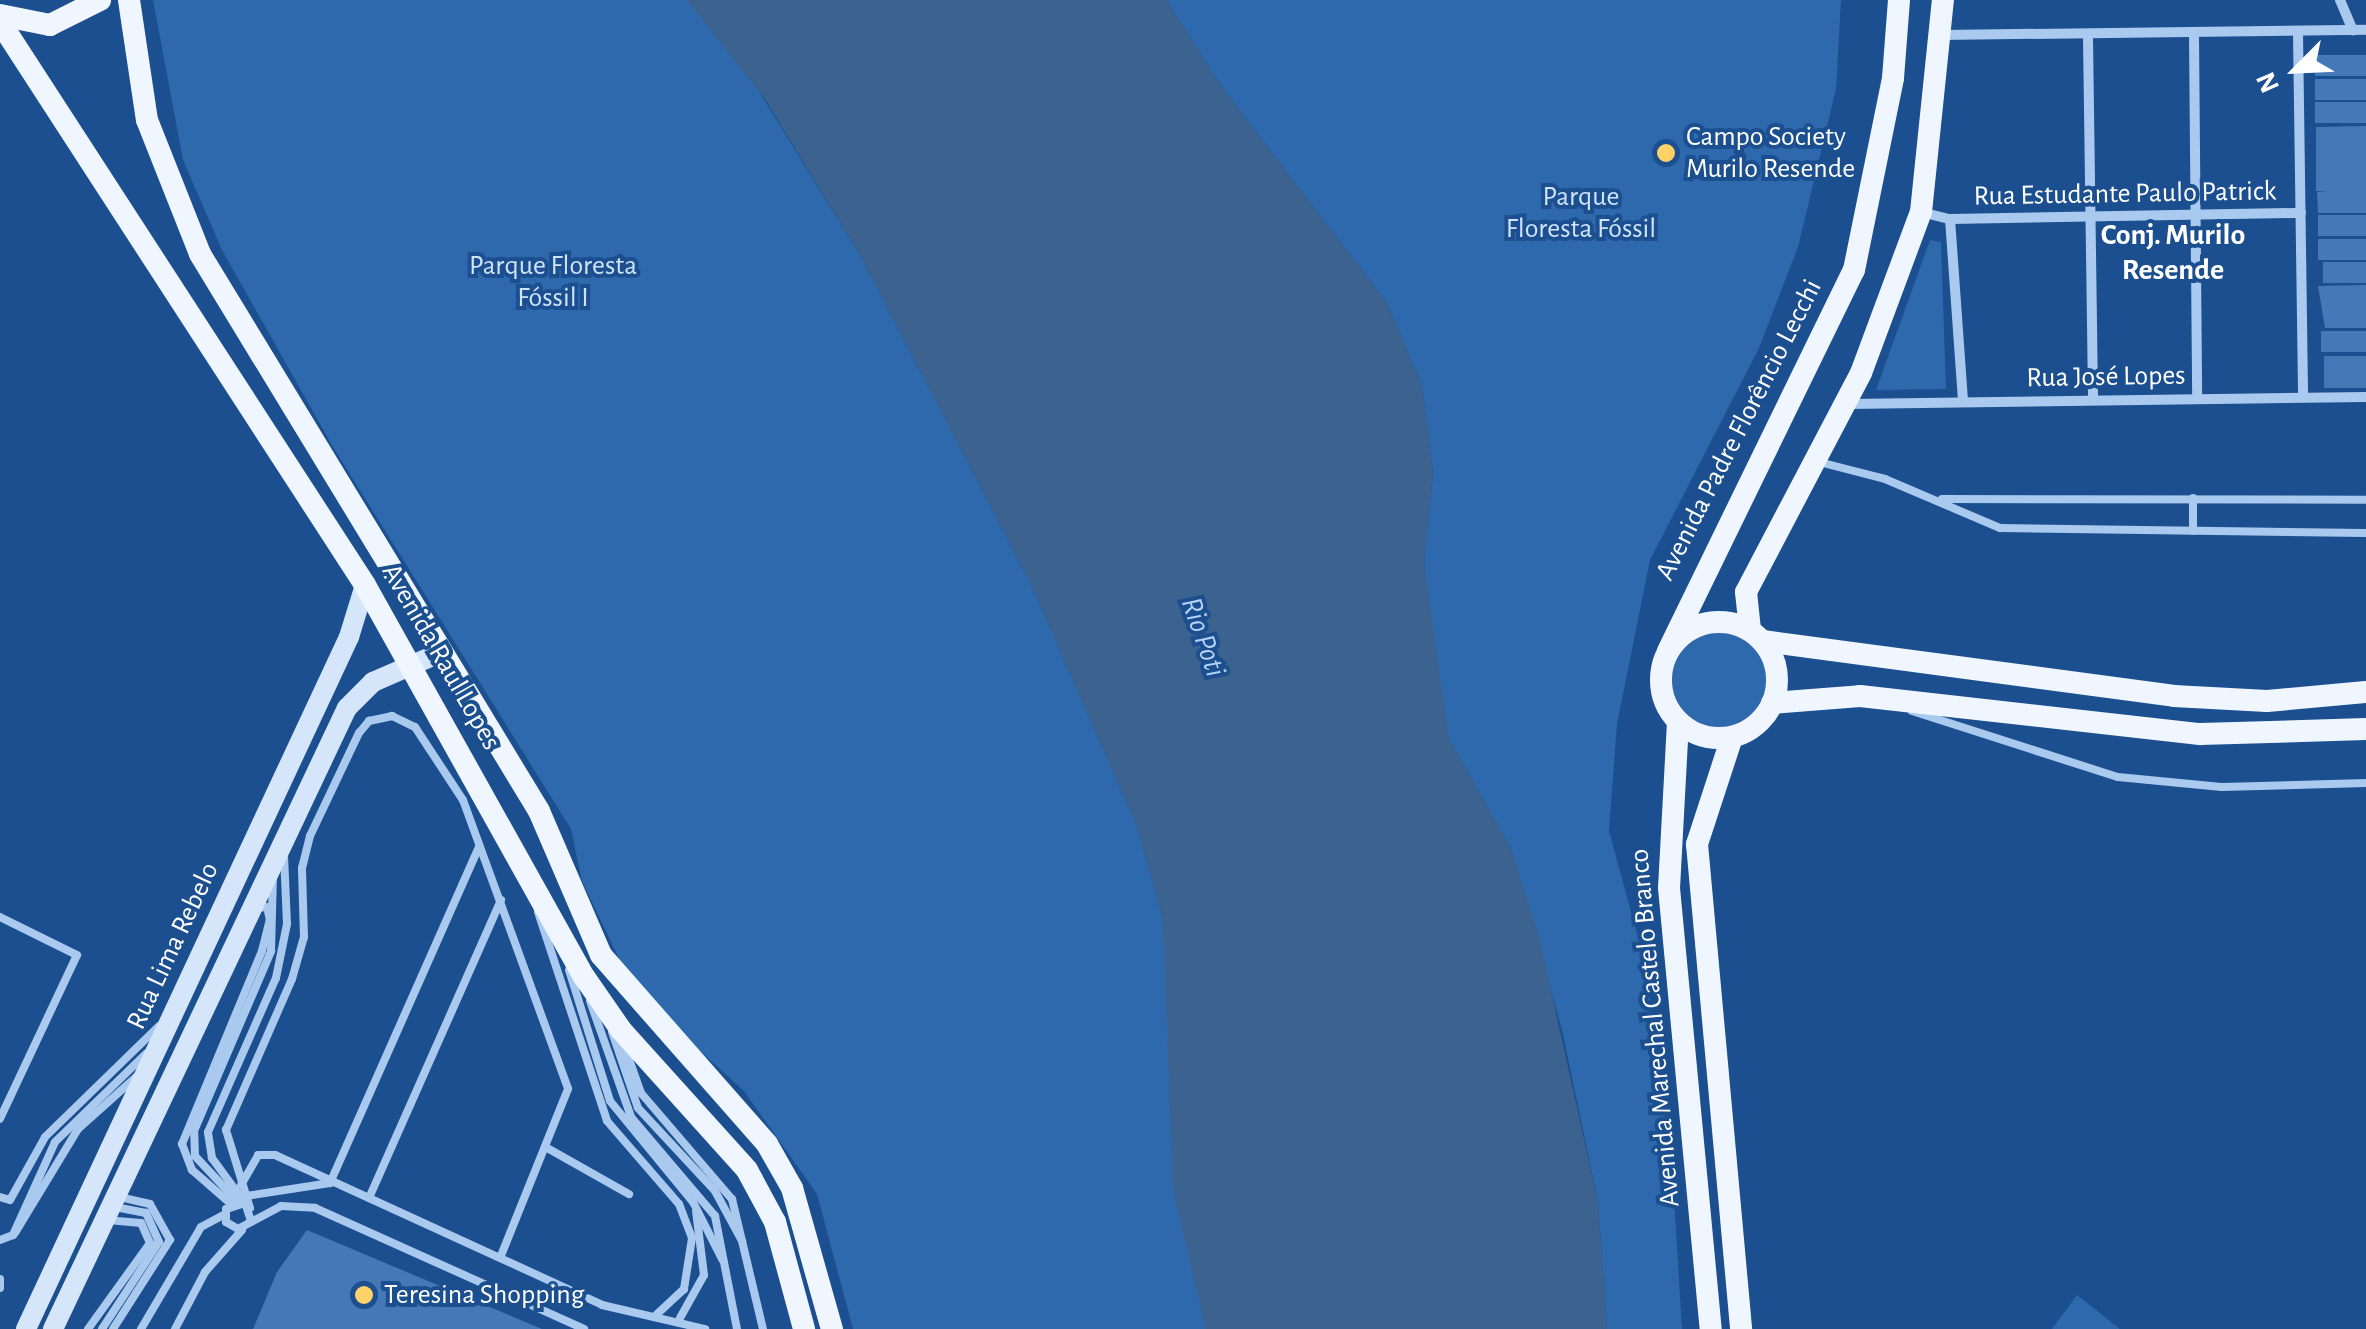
<!DOCTYPE html>
<meta charset="utf-8">
<style>
body{margin:0}
#map{position:relative;width:2366px;height:1329px;overflow:hidden;background:#1b4f8f;font-family:"Alegreya Sans",sans-serif}
div>[style]{position:absolute}
.green>*{inset:0;background:#2e69ad}
.round{border-radius:50%}
.water>*{inset:0;background:#3c6290}
.building>*{inset:0;background:#4478b7;transform-origin:0 0}
.lane>*{height:8px;margin:-4px;padding:0 4px;transform-origin:4px;border-radius:4px;background:#a9c9ee}
.street>*{height:10px;margin:-5px;padding:0 5px;transform-origin:5px;border-radius:5px;background:#a9c9ee}
.secondary>*{height:20px;margin:-10px;padding:0 10px;transform-origin:10px;border-radius:10px;background:#d6e6fa}
.primary>*{height:22px;margin:-11px;padding:0 11px;transform-origin:11px;border-radius:11px;background:#f0f6ff}
.primary>.ring{margin:-11px;padding:0;box-sizing:content-box;background:none;border:22px solid #f0f6ff;border-radius:50%}
.dots>*{width:28px;height:28px;translate:-50% -50%;box-sizing:border-box;border:5px solid #1b4f8f;border-radius:50%}
span{translate:-50% -50%;white-space:nowrap;text-align:center;line-height:1.15;-webkit-text-stroke:8px #1b4f8f;paint-order:stroke}
.poi-label{font-size:28px;color:#fff}
.left{translate:0 -50%;text-align:left}
.street-label{font-size:28px;color:#fff}
.park-label{font-size:28px;color:#cfe3fa}
.neighbourhood-label{font-size:30px;color:#fff;font-weight:700}
.water-label{font-size:30px;color:#b5d3f5;font-style:italic}
.north{position:absolute;left:2246px;top:20px;width:100px;height:100px;-webkit-text-stroke:8px #1b4f8f;paint-order:stroke;rotate:246deg;font-size:28px;font-weight:700;line-height:40px;text-align:center;color:#fff}
.north::after{content:'';display:block;margin:auto;width:35px;height:45px;background:#fff;clip-path:polygon(50% 0,100% 100%,50% 72%,0 100%)}
</style>
<div id="map">
<div class="green">
<div style="clip-path:polygon(153px 0,703px 0,861px 257px,1030px 582px,1137px 826px,1163px 919px,1194px 1275px,1206px 1329px,853px 1329px,817px 1194px,744px 1091px,653px 1008px,624px 969px,582px 881px,571px 829px,333px 447px,222px 250px,183px 160px)"></div>
<div style="clip-path:polygon(1166px 0,1841px 0,1836px 89px,1798px 247px,1759px 348px,1650px 560px,1617px 724px,1609px 831px,1645px 963px,1673px 1181px,1682px 1329px,1607px 1329px,1598px 1202px,1562px 1030px,1511px 849px,1449px 739px,1432px 650px,1424px 562px,1433px 474px,1422px 385px,1386px 302px,1223px 89px)"></div>
<div style="clip-path:polygon(1930px 240px,1941px 242px,1946px 389px,1876px 390px)"></div>
<div class="round" style="left:1672px;top:633px;width:94px;height:94px"></div>
<div style="clip-path:polygon(2077px 1295px,2120px 1329px,2052px 1329px)"></div>
</div>
<div class="water">
<div style="clip-path:polygon(687px 0,1166px 0,1223px 89px,1386px 302px,1422px 385px,1433px 474px,1424px 562px,1449px 739px,1511px 849px,1539px 937px,1598px 1202px,1607px 1329px,1206px 1329px,1173px 1190px,1163px 919px,1137px 826px,1030px 582px,861px 257px,765px 99px)"></div>
</div>
<div class="building">
<div style="left:2366px;top:55px;width:21px;height:51px;rotate:90deg"></div>
<div style="left:2366px;top:79px;width:21px;height:51px;rotate:90deg"></div>
<div style="left:2366px;top:102px;width:21px;height:51px;rotate:90deg"></div>
<div style="clip-path:polygon(2366px 126px,2366px 213px,2318px 213px,2317px 192px,2327px 191px,2316px 191px,2316px 127px)"></div>
<div style="left:2366px;top:215px;width:21px;height:48px;rotate:90deg"></div>
<div style="left:2366px;top:239px;width:21px;height:48px;rotate:90deg"></div>
<div style="left:2366px;top:262px;width:21px;height:43px;rotate:90deg"></div>
<div style="clip-path:polygon(2366px 285px,2366px 328px,2325px 328px,2318px 286px)"></div>
<div style="left:2366px;top:331px;width:21px;height:45px;rotate:90deg"></div>
<div style="left:2366px;top:356px;width:32px;height:42px;rotate:90deg"></div>
<div style="clip-path:polygon(307px 1230px,542px 1329px,253px 1329px,277px 1272px)"></div>
</div>
<div class="lane">
<div style="left:1819px;top:462px;width:68px;rotate:14.4deg"></div>
<div style="left:1885px;top:479px;width:125px;rotate:23.1deg"></div>
<div style="left:2000px;top:528px;width:366px;rotate:0.8deg"></div>
<div style="left:2193px;top:498px;width:33px;rotate:90deg"></div>
<div style="left:1942px;top:499px;width:424px;rotate:0.1deg"></div>
<div style="left:1912px;top:711px;width:216px;rotate:17.8deg"></div>
<div style="left:2118px;top:777px;width:104px;rotate:5.5deg"></div>
<div style="left:2222px;top:787px;width:144px;rotate:-1.6deg"></div>
<div style="left:538px;top:912px;width:220px;rotate:71.7deg"></div>
<div style="left:607px;top:1121px;width:110px;rotate:49.1deg"></div>
<div style="left:679px;top:1204px;width:36px;rotate:69deg"></div>
<div style="left:692px;top:1238px;width:52px;rotate:98.9deg"></div>
<div style="left:684px;top:1289px;width:38px;rotate:137deg"></div>
<div style="left:0;top:917px;width:86px;rotate:26.3deg"></div>
<div style="left:77px;top:955px;width:181px;rotate:115.2deg"></div>
<div style="left:569px;top:970px;width:137px;rotate:72.6deg"></div>
<div style="left:610px;top:1101px;width:131px;rotate:50.6deg"></div>
<div style="left:693px;top:1202px;width:66px;rotate:63deg"></div>
<div style="left:590px;top:1001px;width:123px;rotate:70.5deg"></div>
<div style="left:631px;top:1117px;width:130px;rotate:49.7deg"></div>
<div style="left:715px;top:1216px;width:115px;rotate:79deg"></div>
<div style="left:612px;top:1032px;width:80px;rotate:71.1deg"></div>
<div style="left:638px;top:1108px;width:113px;rotate:47.1deg"></div>
<div style="left:715px;top:1191px;width:57px;rotate:61.6deg"></div>
<div style="left:624px;top:1045px;width:51px;rotate:70.5deg"></div>
<div style="left:641px;top:1093px;width:140px;rotate:49.4deg"></div>
<div style="left:732px;top:1199px;width:134px;rotate:76.6deg"></div>
<div style="left:549px;top:1149px;width:92px;rotate:29.4deg"></div>
<div style="left:241px;top:1185px;width:34px;rotate:-60deg"></div>
<div style="left:258px;top:1155px;width:17px"></div>
<div style="left:275px;top:1155px;width:360px;rotate:24.6deg"></div>
<div style="left:602px;top:1305px;width:106px;rotate:13.1deg"></div>
<div style="left:246px;top:1196px;width:85px;rotate:-8.8deg"></div>
<div style="left:330px;top:1183px;width:368px;rotate:-66.1deg"></div>
<div style="left:0;top:1197px;width:10px;rotate:17deg"></div>
<div style="left:10px;top:1200px;width:72px;rotate:-60.9deg"></div>
<div style="left:45px;top:1137px;width:159px;rotate:-44.2deg"></div>
<div style="left:369px;top:1198px;width:326px;rotate:-66.1deg"></div>
<div style="left:238px;top:1202px;width:63px;rotate:-133.1deg"></div>
<div style="left:195px;top:1156px;width:25px;rotate:-92deg"></div>
<div style="left:194px;top:1131px;width:196px;rotate:-66.8deg"></div>
<div style="left:271px;top:951px;width:76px;rotate:-88.5deg"></div>
<div style="left:245px;top:1203px;width:56px;rotate:-126.3deg"></div>
<div style="left:212px;top:1158px;width:26px;rotate:-99deg"></div>
<div style="left:208px;top:1132px;width:168px;rotate:-66.2deg"></div>
<div style="left:276px;top:978px;width:55px;rotate:-78.5deg"></div>
<div style="left:287px;top:924px;width:69px;rotate:-92.5deg"></div>
<div style="left:231px;top:1204px;width:52px;rotate:-138.9deg"></div>
<div style="left:192px;top:1170px;width:28px;rotate:-111deg"></div>
<div style="left:182px;top:1144px;width:209px;rotate:-67.5deg"></div>
<div style="left:262px;top:951px;width:32px;rotate:-76deg"></div>
<div style="left:270px;top:920px;width:13px;rotate:-103deg"></div>
<div style="left:267px;top:907px;width:11px;rotate:175deg"></div>
<div style="left:250px;top:1208px;width:82px;rotate:-107.1deg"></div>
<div style="left:226px;top:1130px;width:165px;rotate:-66.4deg"></div>
<div style="left:292px;top:979px;width:44px;rotate:-74.1deg"></div>
<div style="left:304px;top:937px;width:69px;rotate:-91.7deg"></div>
<div style="left:302px;top:868px;width:33px;rotate:-76deg"></div>
<div style="left:310px;top:836px;width:114px;rotate:-64.6deg"></div>
<div style="left:359px;top:733px;width:16px;rotate:-50deg"></div>
<div style="left:369px;top:721px;width:24px;rotate:-12deg"></div>
<div style="left:392px;top:716px;width:25px;rotate:26deg"></div>
<div style="left:415px;top:727px;width:87px;rotate:56.7deg"></div>
<div style="left:463px;top:800px;width:307px;rotate:70deg"></div>
<div style="left:568px;top:1089px;width:180px;rotate:111.9deg"></div>
<div style="left:251px;top:1221px;width:19px;rotate:-108deg"></div>
<div style="left:245px;top:1203px;width:20px;rotate:162deg"></div>
<div style="left:226px;top:1209px;width:13px;rotate:90deg"></div>
<div style="left:226px;top:1222px;width:14px;rotate:30deg"></div>
<div style="left:238px;top:1229px;width:49px;rotate:-28.1deg"></div>
<div style="left:281px;top:1206px;width:34px;rotate:3deg"></div>
<div style="left:315px;top:1208px;width:295px;rotate:24.2deg"></div>
<div style="left:15px;top:1233px;width:122px;rotate:-58.8deg"></div>
<div style="left:78px;top:1129px;width:78px;rotate:-41.9deg"></div>
<div style="left:0;top:1240px;width:14px;rotate:-21deg"></div>
<div style="left:13px;top:1235px;width:102px;rotate:-65.7deg"></div>
<div style="left:55px;top:1142px;width:128px;rotate:-44.1deg"></div>
<div style="left:0;top:1279px;width:9px;rotate:90deg"></div>
<div style="left:680px;top:1318px;width:49px;rotate:-60.8deg"></div>
<div style="left:704px;top:1275px;width:64px;rotate:-97.1deg"></div>
<div style="left:88px;top:1329px;width:106px;rotate:-54.2deg"></div>
<div style="left:150px;top:1243px;width:22px;rotate:-114deg"></div>
<div style="left:141px;top:1223px;width:33px;rotate:-175deg"></div>
<div style="left:102px;top:1329px;width:104px;rotate:-56.8deg"></div>
<div style="left:159px;top:1242px;width:32px;rotate:-114deg"></div>
<div style="left:146px;top:1213px;width:33px;rotate:-169deg"></div>
<div style="left:113px;top:1329px;width:106px;rotate:-57.4deg"></div>
<div style="left:170px;top:1240px;width:41px;rotate:-119.1deg"></div>
<div style="left:150px;top:1204px;width:32px;rotate:-167deg"></div>
<div style="left:141px;top:1329px;width:118px;rotate:-59.5deg"></div>
<div style="left:201px;top:1227px;width:26px;rotate:-28deg"></div>
<div style="left:175px;top:1329px;width:64px;rotate:-62.2deg"></div>
<div style="left:205px;top:1272px;width:56px;rotate:-48.6deg"></div>
</div>
<div class="street">
<div style="left:2340px;top:0;width:33px;rotate:67deg"></div>
<div style="left:2298px;top:33px;width:362px;rotate:89.2deg"></div>
<div style="left:1941px;top:35px;width:425px;rotate:-0.7deg"></div>
<div style="left:2194px;top:35px;width:364px;rotate:89.5deg"></div>
<div style="left:2088px;top:38px;width:359px;rotate:89.2deg"></div>
<div style="left:1921px;top:212px;width:30px;rotate:14deg"></div>
<div style="left:1950px;top:219px;width:183px;rotate:85.9deg"></div>
<div style="left:1950px;top:219px;width:351px;rotate:-1deg"></div>
<div style="left:1848px;top:404px;width:518px;rotate:-0.77deg"></div>
</div>
<div class="secondary">
<div style="left:26px;top:1329px;width:764px;rotate:-64.98deg"></div>
<div style="left:349px;top:637px;width:54px;rotate:-72.9deg"></div>
<div style="left:53px;top:1329px;width:687px;rotate:-64.67deg"></div>
<div style="left:347px;top:708px;width:37px;rotate:-45deg"></div>
<div style="left:373px;top:682px;width:75px;rotate:-23.5deg"></div>
</div>
<div class="primary">
<div style="left:129px;top:0;width:121px;rotate:81.5deg"></div>
<div style="left:147px;top:120px;width:144px;rotate:68.4deg"></div>
<div style="left:200px;top:254px;width:652px;rotate:58.67deg"></div>
<div style="left:539px;top:811px;width:157px;rotate:66.7deg"></div>
<div style="left:601px;top:955px;width:252px;rotate:48.7deg"></div>
<div style="left:767px;top:1144px;width:51px;rotate:60.4deg"></div>
<div style="left:792px;top:1188px;width:147px;rotate:74.2deg"></div>
<div style="left:0;top:15px;width:51px;rotate:11.3deg"></div>
<div style="left:50px;top:25px;width:56px;rotate:-26.6deg"></div>
<div style="left:0;top:22px;width:671px;rotate:57.04deg"></div>
<div style="left:365px;top:585px;width:450px;rotate:60.8deg"></div>
<div style="left:585px;top:978px;width:63px;rotate:55.3deg"></div>
<div style="left:621px;top:1030px;width:188px;rotate:48deg"></div>
<div style="left:747px;top:1170px;width:59px;rotate:61.7deg"></div>
<div style="left:775px;top:1222px;width:111px;rotate:74.8deg"></div>
<div class="ring" style="left:1661px;top:622px;width:94px;height:94px"></div>
<div style="left:1750px;top:630px;width:38px;rotate:-96deg"></div>
<div style="left:1746px;top:592px;width:247px;rotate:-62.3deg"></div>
<div style="left:1861px;top:373px;width:172px;rotate:-69.6deg"></div>
<div style="left:1921px;top:212px;width:213px;rotate:-84.1deg"></div>
<div style="left:1763px;top:641px;width:415px;rotate:7.6deg"></div>
<div style="left:2174px;top:696px;width:93px;rotate:3.1deg"></div>
<div style="left:2267px;top:701px;width:99px;rotate:-5.2deg"></div>
<div style="left:1668px;top:651px;width:424px;rotate:-64deg"></div>
<div style="left:1854px;top:270px;width:196px;rotate:-78.5deg"></div>
<div style="left:1893px;top:78px;width:78px;rotate:-85.6deg"></div>
<div style="left:1772px;top:703px;width:88px;rotate:-4.5deg"></div>
<div style="left:1860px;top:696px;width:342px;rotate:6.4deg"></div>
<div style="left:2200px;top:734px;width:166px;rotate:-1.7deg"></div>
<div style="left:1678px;top:722px;width:166px;rotate:93.1deg"></div>
<div style="left:1669px;top:888px;width:443px;rotate:84.6deg"></div>
<div style="left:1732px;top:737px;width:113px;rotate:108.1deg"></div>
<div style="left:1697px;top:844px;width:487px;rotate:84.8deg"></div>
</div>
<div class="dots">
<div style="left:1666px;top:153px;background:#ffd166"></div>
<div style="left:364px;top:1295px;background:#ffd166"></div>
</div>
<div class="poi-label">
<span class="left" style="left:1686px;top:153px">Campo Society<br>Murilo Resende</span>
<span class="left" style="left:384px;top:1295px">Teresina Shopping</span>
</div>
<div class="street-label">
<span style="left:2125px;top:194px;rotate:-1deg">Rua Estudante Paulo Patrick</span>
<span style="left:2106px;top:377px;rotate:-1deg">Rua José Lopes</span>
<span style="left:1739px;top:430px;rotate:-63deg">Avenida Padre Florêncio Lecchi</span>
<span style="left:441px;top:657px;rotate:60deg">Avenida Raul Lopes</span>
<span style="left:173px;top:946px;rotate:-65deg">Rua Lima Rebelo</span>
<span style="left:1655px;top:1028px;rotate:-95deg">Avenida Marechal Castelo Branco</span>
</div>
<div class="park-label">
<span style="left:1581px;top:213px">Parque<br>Floresta Fóssil</span>
<span style="left:553px;top:282px">Parque Floresta<br>Fóssil I</span>
</div>
<div class="neighbourhood-label">
<span style="left:2173px;top:252px">Conj. Murilo<br>Resende</span>
</div>
<div class="water-label">
<span style="left:1203px;top:637px;rotate:71deg">Rio Poti</span>
</div>
<div class="north">N</div>
</div>
